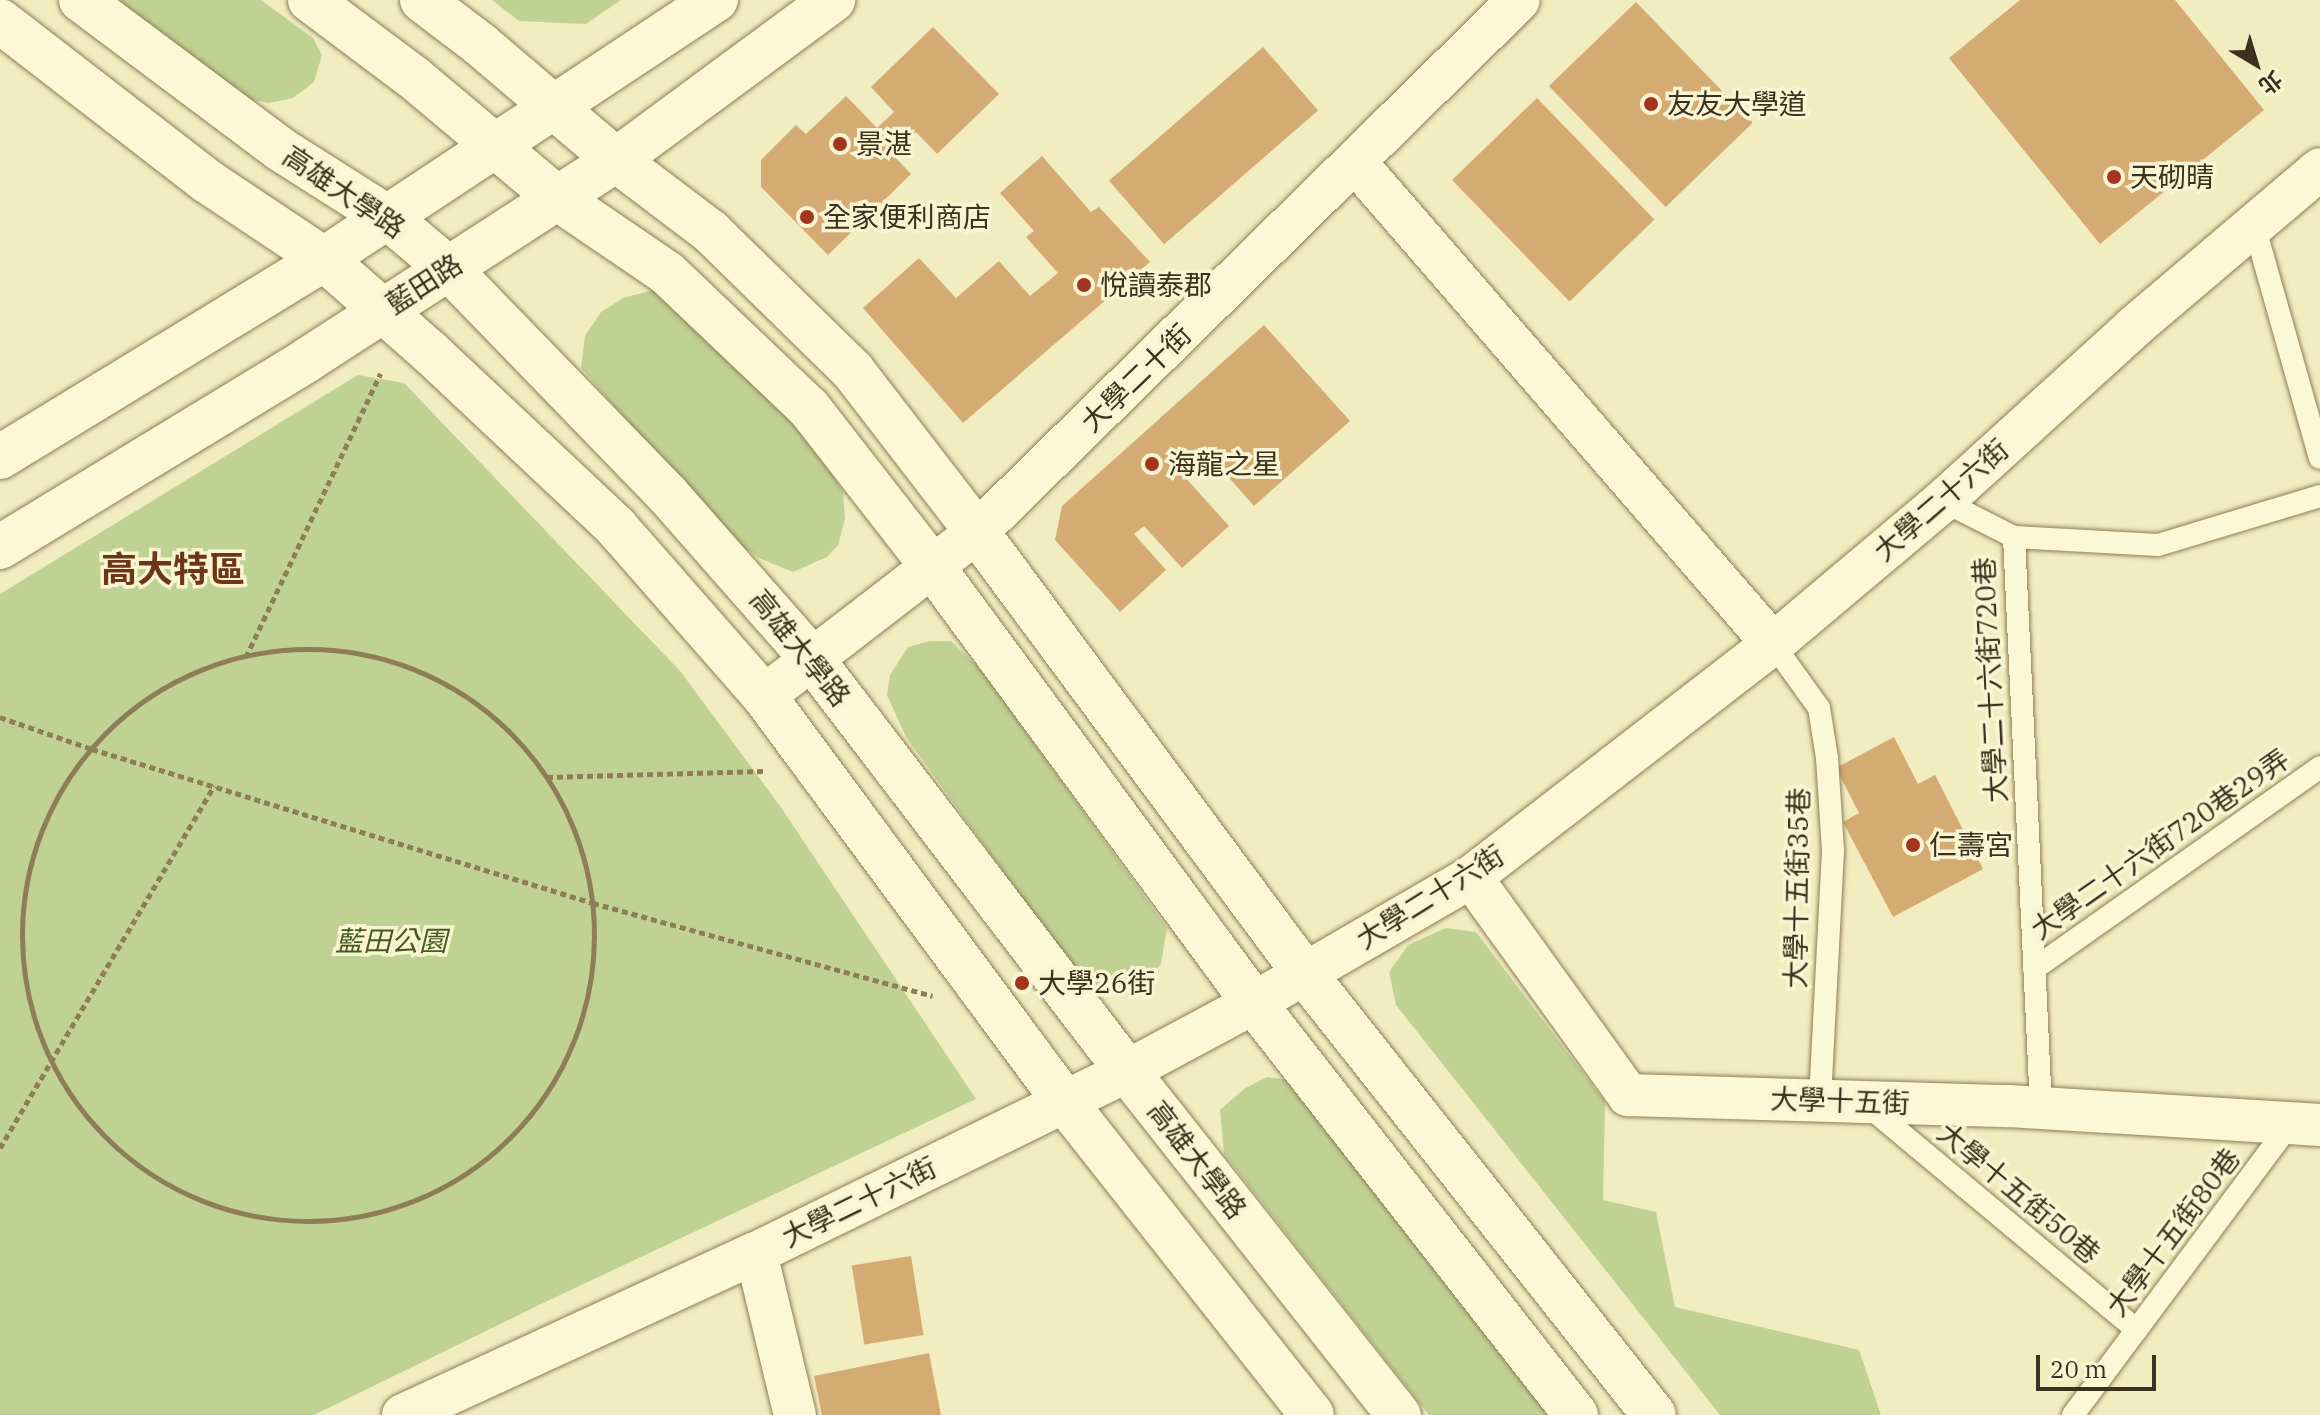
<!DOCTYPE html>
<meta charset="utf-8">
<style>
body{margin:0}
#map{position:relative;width:2320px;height:1415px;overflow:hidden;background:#f2ecc1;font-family:"IBM Plex Serif","Noto Sans TC",serif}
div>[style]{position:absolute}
.green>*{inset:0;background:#c0d293}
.building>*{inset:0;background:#d4ab73;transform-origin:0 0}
.path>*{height:5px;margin-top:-2.5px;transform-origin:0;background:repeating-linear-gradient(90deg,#8e7d56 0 6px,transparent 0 10px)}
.path>.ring{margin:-2.5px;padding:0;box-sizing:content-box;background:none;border:5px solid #8e7d56;border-radius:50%}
.roads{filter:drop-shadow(0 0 2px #8e7d56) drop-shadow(0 0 2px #8e7d56)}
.lane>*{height:22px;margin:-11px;padding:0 11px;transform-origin:11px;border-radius:11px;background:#fcf7d5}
.street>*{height:42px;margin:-21px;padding:0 21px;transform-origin:21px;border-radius:21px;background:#fcf7d5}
.secondary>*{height:44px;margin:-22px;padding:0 22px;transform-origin:22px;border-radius:22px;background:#fcf7d5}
.dots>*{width:22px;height:22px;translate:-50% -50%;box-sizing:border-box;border:4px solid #f9f4d1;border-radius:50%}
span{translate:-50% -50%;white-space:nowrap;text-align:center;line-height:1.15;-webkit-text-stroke:7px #f9f4d1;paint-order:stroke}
.poi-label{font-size:28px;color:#3c311c}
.left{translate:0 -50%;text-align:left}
.street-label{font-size:28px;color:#3c311c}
.park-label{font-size:28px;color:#435b21;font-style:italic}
.district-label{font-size:36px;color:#6d3717;font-weight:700}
.north{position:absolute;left:2216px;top:24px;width:80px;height:80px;-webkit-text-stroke:6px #f9f4d1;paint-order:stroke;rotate:142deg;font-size:22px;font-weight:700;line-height:32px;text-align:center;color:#3c311c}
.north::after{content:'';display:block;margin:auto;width:28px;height:36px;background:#3c311c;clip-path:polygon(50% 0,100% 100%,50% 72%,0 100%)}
.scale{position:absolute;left:2036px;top:1355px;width:120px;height:36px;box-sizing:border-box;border:4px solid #3c311c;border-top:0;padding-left:10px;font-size:24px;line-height:28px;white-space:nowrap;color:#3c311c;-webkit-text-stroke:6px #f9f4d1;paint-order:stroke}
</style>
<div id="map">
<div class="green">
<div style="clip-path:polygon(116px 0,261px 0,313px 38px,322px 55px,314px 82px,293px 98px,269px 103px,249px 99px)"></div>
<div style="clip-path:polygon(492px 0,621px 0,586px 24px,519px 21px)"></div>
<div style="clip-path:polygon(657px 289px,684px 297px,825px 462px,843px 492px,845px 519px,838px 545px,827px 557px,793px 572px,759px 558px,729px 537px,581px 368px,585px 336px,601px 312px,623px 298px)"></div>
<div style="clip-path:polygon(358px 375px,404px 383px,681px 672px,780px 806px,976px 1099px,539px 1305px,314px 1415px,0 1415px,0 594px)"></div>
<div style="clip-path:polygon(930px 641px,951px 641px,983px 672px,1167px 928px,1161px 964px,1148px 982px,1123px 993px,1110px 992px,1095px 987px,1075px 971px,906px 737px,887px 695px,890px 675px,908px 647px)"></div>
<div style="clip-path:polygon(1446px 928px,1476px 932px,1605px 1102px,1603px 1200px,1656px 1212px,1675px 1307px,1859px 1350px,1881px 1415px,1720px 1415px,1396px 1005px,1389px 972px,1408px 945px)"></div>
<div style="clip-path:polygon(1267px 1077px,1290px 1080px,1557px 1415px,1429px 1415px,1224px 1154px,1220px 1110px,1244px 1089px)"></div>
</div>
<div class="building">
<div style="clip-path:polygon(2020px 0,2175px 0,2264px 110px,2100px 244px,1949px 58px)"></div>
<div style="left:1636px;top:2px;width:168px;height:121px;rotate:46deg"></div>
<div style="clip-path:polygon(933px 27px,999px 94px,937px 154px,916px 132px,893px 155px,911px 174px,828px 255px,761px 187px,761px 160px,796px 125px,806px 134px,846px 96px,877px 128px,894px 112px,871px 87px)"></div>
<div style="left:1263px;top:47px;width:84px;height:204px;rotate:49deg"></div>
<div style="left:1537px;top:98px;width:169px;height:118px;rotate:46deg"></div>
<div style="clip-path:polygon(1042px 156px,1091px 212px,1099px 207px,1150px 262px,963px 423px,863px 308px,919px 258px,956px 298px,999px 261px,1030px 296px,1058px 273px,1026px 237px,1034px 231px,1000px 193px)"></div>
<div style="clip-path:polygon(1264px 325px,1350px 421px,1254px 506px,1207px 453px,1183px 475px,1229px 526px,1182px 568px,1144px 526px,1134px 534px,1166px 570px,1120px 612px,1055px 540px,1062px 506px)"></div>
<div style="clip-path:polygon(1894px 737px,1918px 784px,1935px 775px,1983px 869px,1893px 917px,1843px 822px,1859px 813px,1836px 768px)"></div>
<div style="left:911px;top:1256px;width:80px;height:60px;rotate:81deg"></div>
<div style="clip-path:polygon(929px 1353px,941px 1415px,822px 1415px,814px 1376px)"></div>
</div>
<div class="path">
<div class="ring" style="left:22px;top:649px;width:567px;height:567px"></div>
<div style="left:246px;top:657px;width:314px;rotate:-64.6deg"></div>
<div style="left:0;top:717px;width:97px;rotate:19.2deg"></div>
<div style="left:92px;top:749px;width:524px;rotate:17.09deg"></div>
<div style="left:593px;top:903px;width:352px;rotate:15.3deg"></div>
<div style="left:547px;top:777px;width:218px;rotate:-1.6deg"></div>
<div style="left:0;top:1148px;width:421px;rotate:-59.4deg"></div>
</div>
<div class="roads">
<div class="lane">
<div style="left:2254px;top:225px;width:242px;rotate:74.2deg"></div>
<div style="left:1943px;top:501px;width:80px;rotate:26.9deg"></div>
<div style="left:2014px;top:537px;width:144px;rotate:3.2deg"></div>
<div style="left:2158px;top:545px;width:169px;rotate:-16.8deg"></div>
<div style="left:2014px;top:537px;width:572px;rotate:87.29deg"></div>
<div style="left:1773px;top:644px;width:79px;rotate:54.3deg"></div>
<div style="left:1819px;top:708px;width:51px;rotate:80.9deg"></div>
<div style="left:1827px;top:758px;width:93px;rotate:86.3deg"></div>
<div style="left:1833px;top:851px;width:249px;rotate:93deg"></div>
<div style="left:2034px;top:969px;width:350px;rotate:-35.2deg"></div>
<div style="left:1867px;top:1105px;width:351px;rotate:39.8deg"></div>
<div style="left:2073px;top:1415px;width:364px;rotate:-53.3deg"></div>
</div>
<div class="street">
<div style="left:1356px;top:163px;width:637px;rotate:49.08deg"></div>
<div style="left:764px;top:696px;width:269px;rotate:-37.6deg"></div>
<div style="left:977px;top:532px;width:759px;rotate:-44.47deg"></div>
<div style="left:1471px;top:877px;width:269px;rotate:54.2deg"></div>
<div style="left:1628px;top:1095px;width:381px;rotate:1.7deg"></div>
<div style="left:2009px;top:1106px;width:312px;rotate:3.5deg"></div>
<div style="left:756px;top:1253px;width:167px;rotate:76.5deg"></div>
<div style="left:403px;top:1415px;width:388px;rotate:-24.7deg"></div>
<div style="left:756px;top:1253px;width:413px;rotate:-26.1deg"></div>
<div style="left:1127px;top:1071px;width:144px;rotate:-28.2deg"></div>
<div style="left:1254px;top:1003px;width:251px;rotate:-30.1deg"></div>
<div style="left:1471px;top:877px;width:381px;rotate:-37.7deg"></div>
<div style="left:1773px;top:644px;width:222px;rotate:-40.1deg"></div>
<div style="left:1943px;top:501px;width:258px;rotate:-42.3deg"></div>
<div style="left:2134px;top:327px;width:244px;rotate:-40.3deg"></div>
</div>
<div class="secondary">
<div style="left:81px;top:0;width:249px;rotate:36.8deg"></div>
<div style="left:280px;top:149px;width:127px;rotate:32.4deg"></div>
<div style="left:387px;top:217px;width:80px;rotate:39.9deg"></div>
<div style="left:448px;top:268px;width:316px;rotate:45.9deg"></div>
<div style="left:668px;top:495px;width:218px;rotate:48.7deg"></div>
<div style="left:812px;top:659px;width:519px;rotate:52.6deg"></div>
<div style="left:1127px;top:1071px;width:439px;rotate:51.7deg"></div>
<div style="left:310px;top:0;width:129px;rotate:36.8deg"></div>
<div style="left:413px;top:77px;width:188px;rotate:40deg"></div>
<div style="left:557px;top:198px;width:133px;rotate:34.3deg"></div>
<div style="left:667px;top:273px;width:196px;rotate:43.6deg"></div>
<div style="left:809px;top:408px;width:200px;rotate:52.1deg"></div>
<div style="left:932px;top:566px;width:543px;rotate:53.62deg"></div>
<div style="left:1254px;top:1003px;width:523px;rotate:51.99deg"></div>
<div style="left:422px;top:0;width:74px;rotate:37.3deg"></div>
<div style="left:481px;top:45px;width:177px;rotate:40.4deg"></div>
<div style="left:616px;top:160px;width:118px;rotate:37.1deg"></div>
<div style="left:710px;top:231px;width:200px;rotate:44.4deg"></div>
<div style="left:853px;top:371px;width:203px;rotate:52.4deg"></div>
<div style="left:977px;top:532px;width:550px;rotate:53.42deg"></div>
<div style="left:1305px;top:974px;width:562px;rotate:51.64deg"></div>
<div style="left:0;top:21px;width:262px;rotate:37.7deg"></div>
<div style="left:207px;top:181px;width:141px;rotate:33.7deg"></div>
<div style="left:324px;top:259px;width:142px;rotate:41.3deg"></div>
<div style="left:431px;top:353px;width:254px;rotate:43.2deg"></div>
<div style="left:616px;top:527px;width:225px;rotate:48.8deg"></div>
<div style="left:764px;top:696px;width:504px;rotate:53.47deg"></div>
<div style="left:1064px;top:1101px;width:400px;rotate:51.7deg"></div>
<div style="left:0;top:457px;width:380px;rotate:-31.4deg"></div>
<div style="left:324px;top:259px;width:470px;rotate:-33.5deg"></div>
<div style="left:0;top:547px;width:359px;rotate:-31.3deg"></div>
<div style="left:307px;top:360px;width:368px;rotate:-32.9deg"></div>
<div style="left:616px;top:160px;width:270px;rotate:-36.4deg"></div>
</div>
</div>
<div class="dots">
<div style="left:1651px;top:104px;background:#a33420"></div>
<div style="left:840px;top:144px;background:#a33420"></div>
<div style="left:2114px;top:177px;background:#a33420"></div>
<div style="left:807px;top:217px;background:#a33420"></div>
<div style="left:1084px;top:285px;background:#a33420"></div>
<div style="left:1152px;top:464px;background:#a33420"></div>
<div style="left:1913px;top:845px;background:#a33420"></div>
<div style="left:1022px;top:983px;background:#a33420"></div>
</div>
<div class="poi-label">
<span class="left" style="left:1667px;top:104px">友友大學道</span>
<span class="left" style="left:856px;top:144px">景湛</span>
<span class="left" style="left:2130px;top:177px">天砌晴</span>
<span class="left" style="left:823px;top:217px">全家便利商店</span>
<span class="left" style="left:1100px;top:285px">悅讀泰郡</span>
<span class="left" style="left:1168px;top:464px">海龍之星</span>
<span class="left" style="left:1929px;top:845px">仁壽宮</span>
<span class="left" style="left:1038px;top:983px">大學26街</span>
</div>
<div class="street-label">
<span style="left:344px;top:192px;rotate:34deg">高雄大學路</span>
<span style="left:424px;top:284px;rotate:-33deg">藍田路</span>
<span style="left:1136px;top:378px;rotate:-44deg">大學二十街</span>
<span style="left:1941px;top:500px;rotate:-41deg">大學二十六街</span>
<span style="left:800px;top:648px;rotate:51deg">高雄大學路</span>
<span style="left:1990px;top:680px;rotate:-93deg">大學二十六街720巷</span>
<span style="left:2160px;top:844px;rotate:-35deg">大學二十六街720巷29弄</span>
<span style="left:1797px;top:888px;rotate:-89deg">大學十五街35巷</span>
<span style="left:1430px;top:897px;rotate:-32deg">大學二十六街</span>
<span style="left:1840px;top:1101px;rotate:2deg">大學十五街</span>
<span style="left:1197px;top:1160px;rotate:52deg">高雄大學路</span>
<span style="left:2019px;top:1193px;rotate:40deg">大學十五街50巷</span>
<span style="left:859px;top:1202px;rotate:-26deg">大學二十六街</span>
<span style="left:2173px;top:1232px;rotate:-53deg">大學十五街80巷</span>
</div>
<div class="park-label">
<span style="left:391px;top:941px">藍田公園</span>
</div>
<div class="district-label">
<span style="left:173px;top:569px">高大特區</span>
</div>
<div class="north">北</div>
<div class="scale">20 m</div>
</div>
